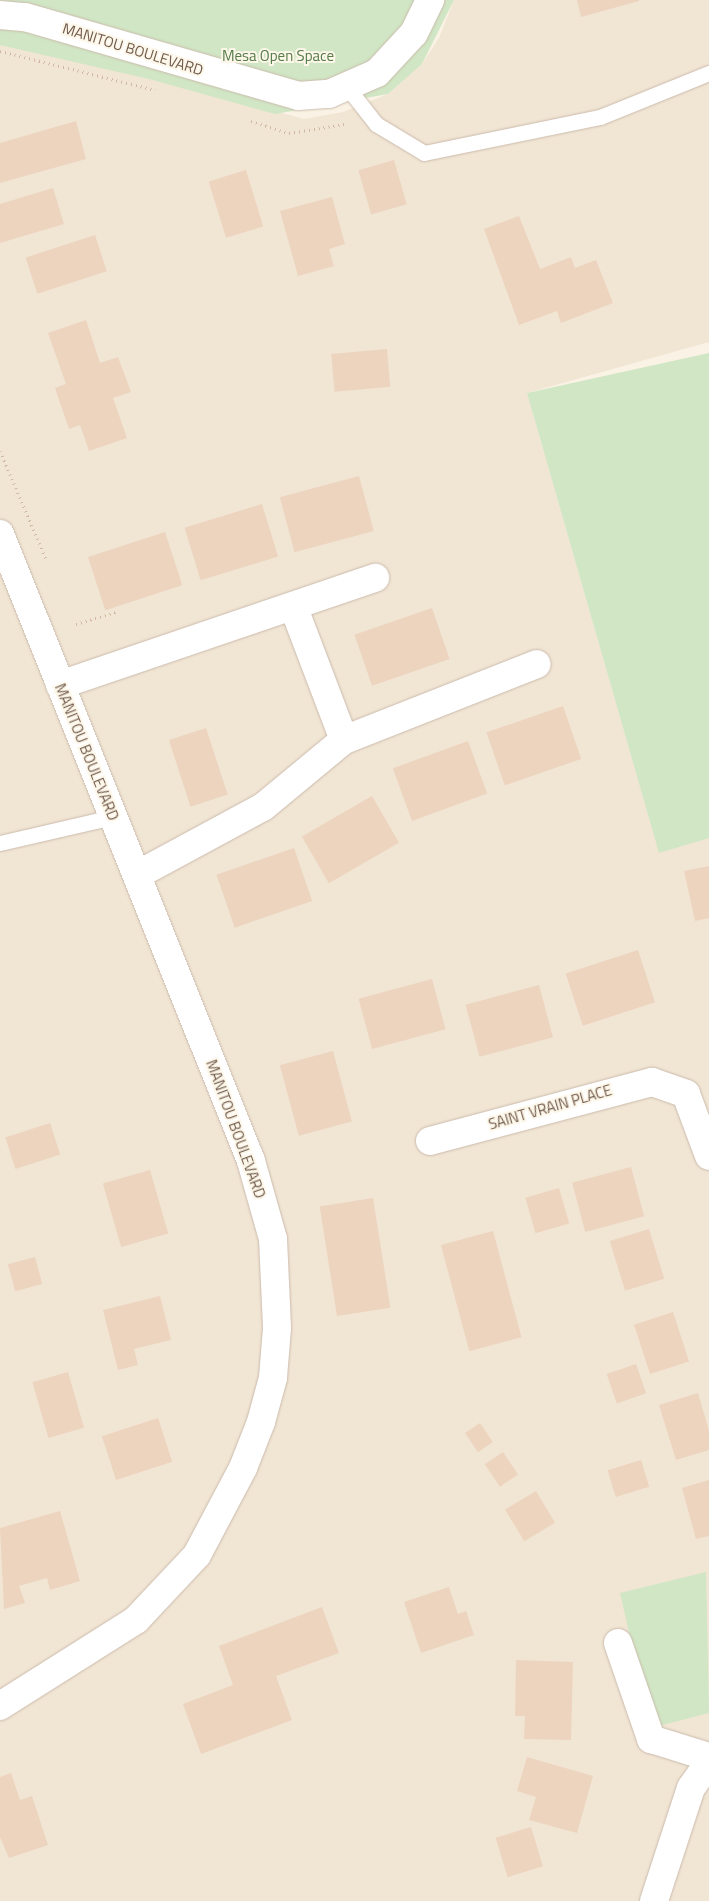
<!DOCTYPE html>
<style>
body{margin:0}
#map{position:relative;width:709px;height:1901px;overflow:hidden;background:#faf3e5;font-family:"Titillium Web",sans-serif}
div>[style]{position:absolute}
.residential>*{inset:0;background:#f1e5d4}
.green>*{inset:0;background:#d0e6c4}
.building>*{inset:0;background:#edd4bf;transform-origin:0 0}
.path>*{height:3px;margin-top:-1.5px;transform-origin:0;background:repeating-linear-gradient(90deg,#d2b7a2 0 1px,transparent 0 5px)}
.roads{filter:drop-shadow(0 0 1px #cbbbac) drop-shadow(0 0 1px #cbbbac)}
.service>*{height:15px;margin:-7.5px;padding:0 7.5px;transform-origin:7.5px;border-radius:7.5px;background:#fff}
.minor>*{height:28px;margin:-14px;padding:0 14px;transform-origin:14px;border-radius:14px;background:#fff}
.tertiary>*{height:28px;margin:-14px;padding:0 14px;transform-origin:14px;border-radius:14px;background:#fff}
span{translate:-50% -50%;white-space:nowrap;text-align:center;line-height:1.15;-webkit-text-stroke:4px #fdf7ea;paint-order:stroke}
.street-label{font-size:15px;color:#715b4c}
.park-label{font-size:15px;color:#547b48}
</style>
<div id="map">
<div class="residential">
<div style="clip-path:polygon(454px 0,709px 0,709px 342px,527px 393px,659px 852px,709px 838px,709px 1901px,0 1901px,0 37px,304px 119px,343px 112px,388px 94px,422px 64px,439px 38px)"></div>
</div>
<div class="green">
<div style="clip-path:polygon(0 0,454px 0,422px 64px,388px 94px,275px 114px,149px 79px,0 45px)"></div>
<div style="clip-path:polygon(709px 353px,709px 838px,659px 853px,527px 393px)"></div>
<div style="clip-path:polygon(706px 1572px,709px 1713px,651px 1728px,620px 1593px)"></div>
</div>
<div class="building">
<div style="clip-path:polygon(577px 0,639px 0,639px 1px,581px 17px)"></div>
<div style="clip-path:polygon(76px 121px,86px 159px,0 183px,0 143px)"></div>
<div style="left:394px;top:160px;width:46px;height:37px;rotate:74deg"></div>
<div style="left:246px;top:170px;width:59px;height:39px;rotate:73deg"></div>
<div style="clip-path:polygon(53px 188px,64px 224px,0 243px,0 204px)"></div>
<div style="clip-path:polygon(332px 197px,345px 244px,329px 249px,334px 266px,298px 276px,280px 211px)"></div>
<div style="clip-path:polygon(519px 216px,540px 269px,571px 257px,575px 268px,596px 260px,613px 303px,561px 323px,557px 311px,519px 325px,484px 229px)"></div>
<div style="left:95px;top:235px;width:38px;height:73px;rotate:72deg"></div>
<div style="clip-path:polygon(86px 320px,100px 363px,118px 357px,131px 392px,113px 398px,127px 438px,89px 451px,80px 425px,69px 429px,55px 388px,66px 384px,48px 333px)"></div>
<div style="left:387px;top:349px;width:38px;height:56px;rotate:85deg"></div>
<div style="left:359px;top:476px;width:57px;height:82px;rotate:75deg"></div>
<div style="left:262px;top:504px;width:55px;height:81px;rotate:73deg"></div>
<div style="left:165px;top:532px;width:56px;height:81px;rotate:72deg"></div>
<div style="left:432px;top:608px;width:54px;height:82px;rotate:71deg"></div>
<div style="left:563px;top:706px;width:56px;height:81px;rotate:71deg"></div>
<div style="left:206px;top:728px;width:70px;height:39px;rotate:72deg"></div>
<div style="left:468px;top:741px;width:56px;height:80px;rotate:70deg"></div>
<div style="left:372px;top:796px;width:54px;height:81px;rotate:60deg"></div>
<div style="left:294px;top:848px;width:56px;height:82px;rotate:71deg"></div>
<div style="clip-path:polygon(709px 866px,709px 918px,695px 921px,684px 871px)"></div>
<div style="left:638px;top:950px;width:55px;height:76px;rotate:72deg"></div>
<div style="left:432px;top:979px;width:52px;height:76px;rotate:75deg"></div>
<div style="left:539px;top:985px;width:54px;height:76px;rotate:75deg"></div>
<div style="left:333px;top:1051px;width:73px;height:55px;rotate:75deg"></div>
<div style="left:50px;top:1123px;width:33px;height:47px;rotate:72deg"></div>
<div style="left:631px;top:1167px;width:51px;height:61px;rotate:75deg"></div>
<div style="left:150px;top:1170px;width:66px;height:49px;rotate:74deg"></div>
<div style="left:559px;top:1188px;width:37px;height:35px;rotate:74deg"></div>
<div style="left:373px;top:1198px;width:111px;height:54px;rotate:81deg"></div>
<div style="left:649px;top:1229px;width:52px;height:41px;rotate:73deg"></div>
<div style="left:493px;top:1231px;width:110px;height:54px;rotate:75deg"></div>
<div style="left:35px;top:1257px;width:28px;height:28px;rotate:75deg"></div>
<div style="clip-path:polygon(160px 1296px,171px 1340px,134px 1349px,138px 1365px,118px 1370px,103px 1310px)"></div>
<div style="left:673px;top:1312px;width:52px;height:41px;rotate:72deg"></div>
<div style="left:636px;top:1364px;width:31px;height:31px;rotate:71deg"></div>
<div style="left:68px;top:1372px;width:58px;height:37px;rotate:74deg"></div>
<div style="clip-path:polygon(698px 1393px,709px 1431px,709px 1450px,676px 1460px,659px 1405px)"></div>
<div style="left:158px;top:1418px;width:46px;height:59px;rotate:72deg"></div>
<div style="left:480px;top:1423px;width:23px;height:18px;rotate:56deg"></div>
<div style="left:503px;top:1452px;width:27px;height:22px;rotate:56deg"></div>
<div style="left:641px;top:1460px;width:28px;height:35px;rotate:73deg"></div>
<div style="clip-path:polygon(709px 1480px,709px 1536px,696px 1539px,682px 1488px)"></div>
<div style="left:536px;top:1491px;width:37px;height:36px;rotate:59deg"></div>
<div style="clip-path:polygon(60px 1511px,80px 1581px,50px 1590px,47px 1578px,19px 1586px,25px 1603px,4px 1609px,0 1528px)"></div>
<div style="clip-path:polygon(449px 1587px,458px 1614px,466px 1611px,474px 1635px,421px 1653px,404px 1602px)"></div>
<div style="clip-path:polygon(322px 1607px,339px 1653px,276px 1676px,292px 1720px,201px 1754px,183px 1704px,233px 1685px,219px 1646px)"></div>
<div style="clip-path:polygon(516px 1660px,573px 1662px,571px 1740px,524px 1739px,525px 1716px,515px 1716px)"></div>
<div style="clip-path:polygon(527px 1757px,593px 1776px,577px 1833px,529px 1820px,536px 1797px,517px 1791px)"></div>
<div style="clip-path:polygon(11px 1773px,20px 1800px,32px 1796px,48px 1845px,9px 1858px,0 1837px,0 1777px)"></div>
<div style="left:531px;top:1827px;width:41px;height:37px;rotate:73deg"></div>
</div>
<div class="path">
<div style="left:0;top:51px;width:160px;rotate:14.1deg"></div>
<div style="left:251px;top:121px;width:40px;rotate:18deg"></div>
<div style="left:289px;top:133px;width:57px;rotate:-9.1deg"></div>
<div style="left:0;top:451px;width:117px;rotate:66.9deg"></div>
<div style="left:76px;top:624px;width:42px;rotate:-16.7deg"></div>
</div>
<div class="roads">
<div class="service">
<div style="left:347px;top:87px;width:47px;rotate:51.9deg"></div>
<div style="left:376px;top:124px;width:56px;rotate:31.1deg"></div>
<div style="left:424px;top:153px;width:180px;rotate:-11.6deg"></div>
<div style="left:600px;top:117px;width:118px;rotate:-22deg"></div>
<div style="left:0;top:843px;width:116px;rotate:-13deg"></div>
</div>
<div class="minor">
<div style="left:60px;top:685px;width:333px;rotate:-18.8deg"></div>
<div style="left:344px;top:740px;width:207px;rotate:-21.5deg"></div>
<div style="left:137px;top:875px;width:143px;rotate:-28.4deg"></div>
<div style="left:263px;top:807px;width:105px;rotate:-39.6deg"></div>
<div style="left:344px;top:740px;width:143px;rotate:-110.8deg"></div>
<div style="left:430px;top:1141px;width:230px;rotate:-14.9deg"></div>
<div style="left:652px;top:1082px;width:36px;rotate:19deg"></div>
<div style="left:686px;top:1094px;width:66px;rotate:69.6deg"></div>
<div style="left:618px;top:1643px;width:102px;rotate:71deg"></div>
<div style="left:651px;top:1739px;width:61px;rotate:17.2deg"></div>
<div style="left:654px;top:1901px;width:119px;rotate:-71.9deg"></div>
<div style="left:691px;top:1788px;width:32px;rotate:-55deg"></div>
</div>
<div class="tertiary">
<div style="left:0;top:15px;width:25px;rotate:5deg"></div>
<div style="left:25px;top:17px;width:284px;rotate:16.1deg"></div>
<div style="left:298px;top:96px;width:31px;rotate:-4deg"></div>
<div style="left:329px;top:94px;width:52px;rotate:-23.6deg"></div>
<div style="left:377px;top:73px;width:54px;rotate:-47.2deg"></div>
<div style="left:414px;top:33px;width:37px;rotate:-64deg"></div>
<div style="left:0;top:534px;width:675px;rotate:68.18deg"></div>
<div style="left:251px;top:1161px;width:81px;rotate:74.2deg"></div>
<div style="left:273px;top:1239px;width:89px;rotate:87.4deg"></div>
<div style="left:277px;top:1328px;width:50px;rotate:94.6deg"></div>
<div style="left:273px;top:1378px;width:46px;rotate:105.3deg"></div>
<div style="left:261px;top:1422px;width:49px;rotate:111.4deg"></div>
<div style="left:243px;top:1468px;width:98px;rotate:117.9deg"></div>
<div style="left:197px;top:1555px;width:89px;rotate:133.2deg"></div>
<div style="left:136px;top:1620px;width:161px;rotate:147.7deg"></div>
</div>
</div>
<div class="street-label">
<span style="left:133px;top:49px;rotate:17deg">MANITOU BOULEVARD</span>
<span style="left:87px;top:752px;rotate:68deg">MANITOU BOULEVARD</span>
<span style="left:550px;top:1107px;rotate:-16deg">SAINT VRAIN PLACE</span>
<span style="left:236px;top:1129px;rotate:70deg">MANITOU BOULEVARD</span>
</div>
<div class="park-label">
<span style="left:278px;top:56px">Mesa Open Space</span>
</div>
</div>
